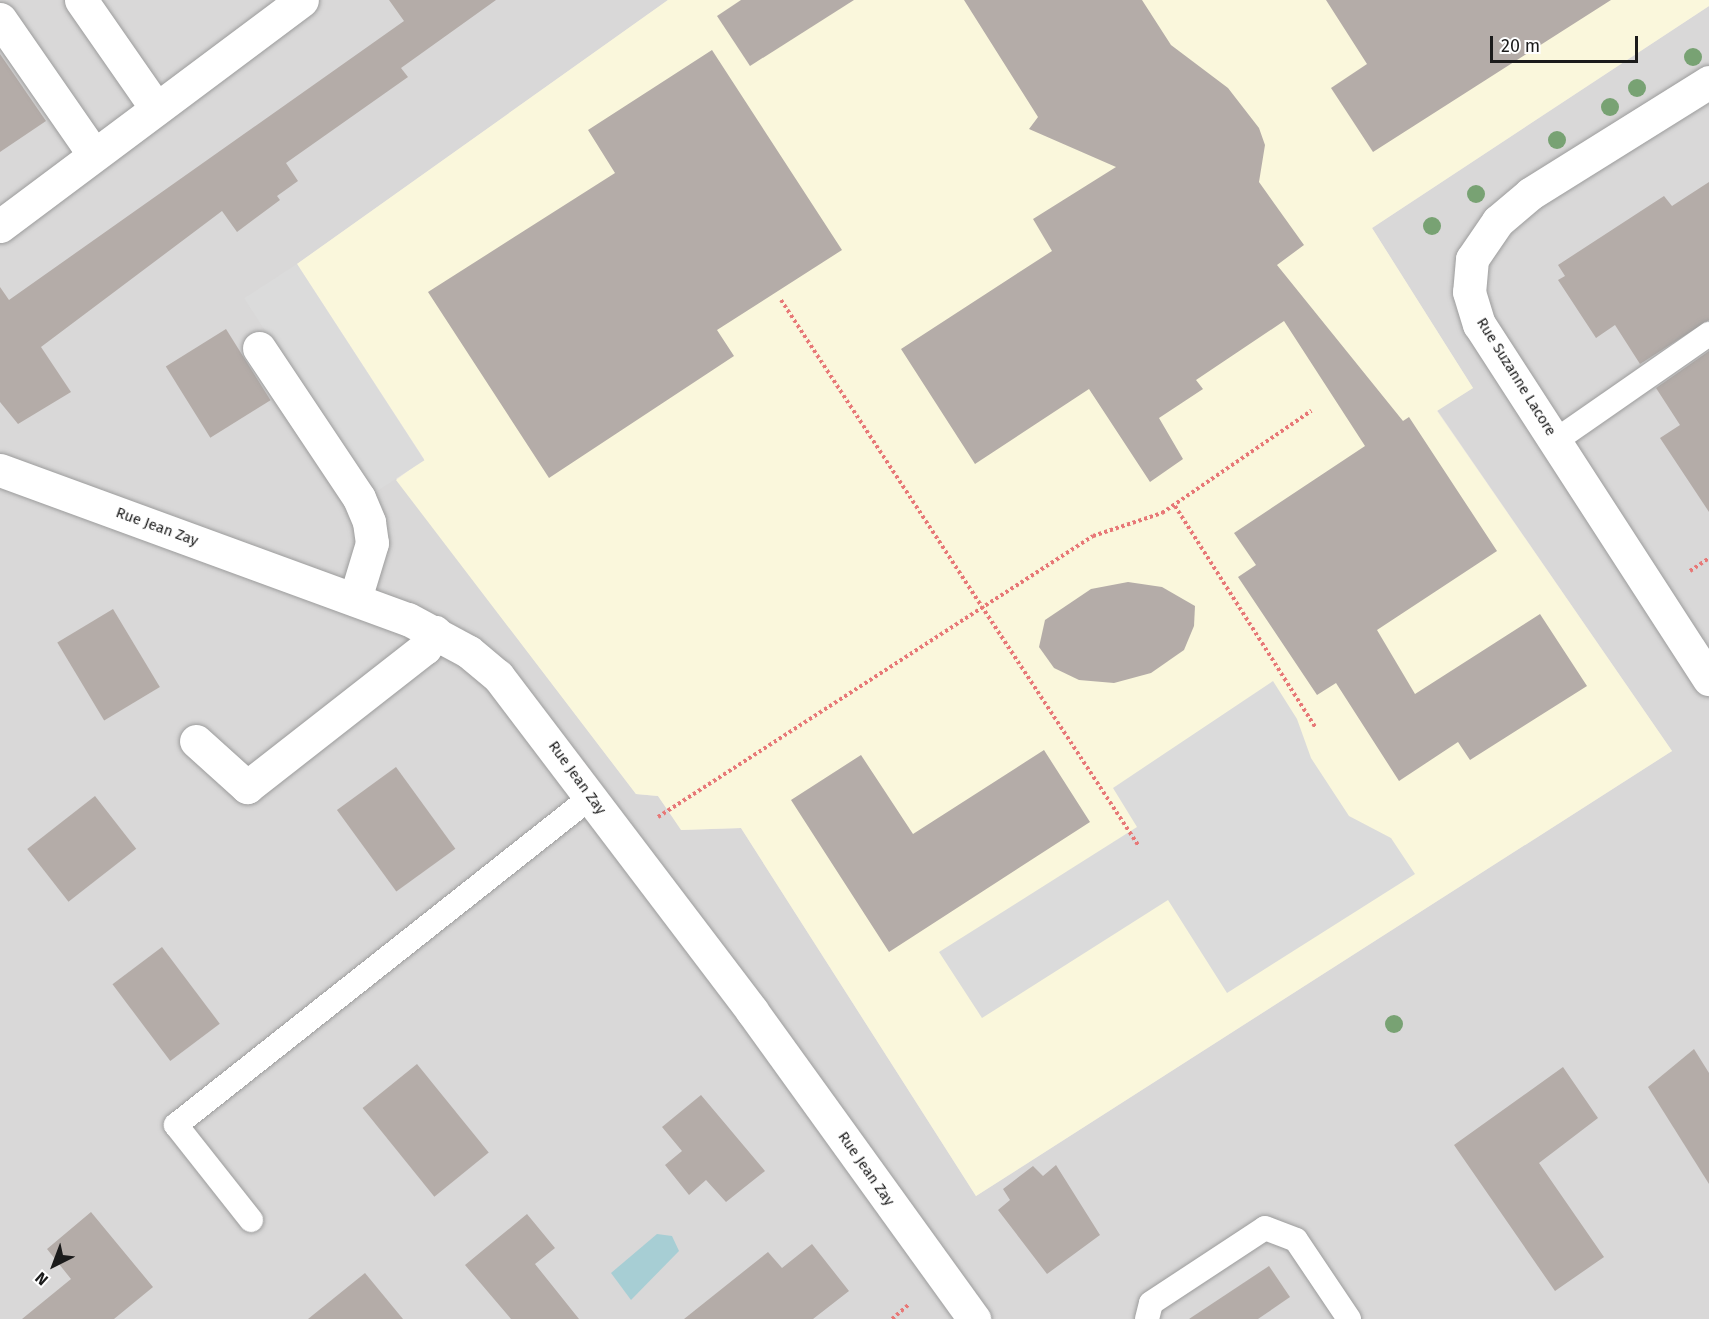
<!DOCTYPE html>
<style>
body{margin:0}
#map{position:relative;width:1709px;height:1319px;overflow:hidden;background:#ebe7e2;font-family:"Fira Sans",sans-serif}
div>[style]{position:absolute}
.residential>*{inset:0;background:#d9d8d8}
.education>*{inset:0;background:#faf7dc}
.parking>*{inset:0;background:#dbdbdb;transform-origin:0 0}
.water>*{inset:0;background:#a7ced4}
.building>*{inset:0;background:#b4aca8;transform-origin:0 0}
.path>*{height:4px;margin-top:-2px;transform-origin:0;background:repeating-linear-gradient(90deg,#e77877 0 3px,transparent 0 6px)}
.roads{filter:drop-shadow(0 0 2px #9c9c9c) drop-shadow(0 0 2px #9c9c9c)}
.lane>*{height:24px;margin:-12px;padding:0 12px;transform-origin:12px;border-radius:12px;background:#fff}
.street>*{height:33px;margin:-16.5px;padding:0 16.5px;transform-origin:16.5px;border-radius:16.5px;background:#fff}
.trees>*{width:18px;height:18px;margin:-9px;border-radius:50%;background:#78a273}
span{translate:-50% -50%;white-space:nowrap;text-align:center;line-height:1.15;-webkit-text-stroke:6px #fff;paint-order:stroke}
.street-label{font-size:15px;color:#1b1b1b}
.north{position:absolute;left:24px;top:1235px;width:60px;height:60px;-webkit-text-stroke:4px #fff;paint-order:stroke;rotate:222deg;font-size:16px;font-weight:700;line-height:24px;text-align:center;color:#1b1b1b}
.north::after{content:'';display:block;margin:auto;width:21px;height:27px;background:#1b1b1b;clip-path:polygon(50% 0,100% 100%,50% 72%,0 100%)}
.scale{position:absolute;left:1490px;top:36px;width:148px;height:27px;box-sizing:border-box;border:3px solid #1b1b1b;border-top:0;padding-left:8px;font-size:18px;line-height:21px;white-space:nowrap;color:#1b1b1b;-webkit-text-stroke:4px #fff;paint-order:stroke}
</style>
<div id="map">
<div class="residential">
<div style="clip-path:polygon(0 0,668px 0,297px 264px,397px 480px,636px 794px,658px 796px,682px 830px,741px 828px,976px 1196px,1672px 751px,1437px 410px,1473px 388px,1372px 228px,1709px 6px,1709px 1319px,0 1319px)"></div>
</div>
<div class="education">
<div style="clip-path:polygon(668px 0,1709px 0,1709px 6px,1372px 228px,1473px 388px,1437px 411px,1672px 751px,976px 1196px,741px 828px,681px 830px,658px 796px,636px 794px,396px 480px,424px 459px,297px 264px)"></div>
</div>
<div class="parking">
<div style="left:297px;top:264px;width:234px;height:63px;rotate:57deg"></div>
<div style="clip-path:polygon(1273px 681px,1297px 719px,1311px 758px,1349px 816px,1391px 838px,1415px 874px,1227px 993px,1168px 900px,982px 1018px,939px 952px,1137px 827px,1113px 788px)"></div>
</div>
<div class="water">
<div style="clip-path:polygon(657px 1234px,672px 1236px,679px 1251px,631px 1300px,611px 1273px)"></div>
</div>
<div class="building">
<div style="clip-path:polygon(389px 0,496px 0,401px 68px,408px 77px,286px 163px,298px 181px,277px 196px,280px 200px,237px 232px,222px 211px,41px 347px,71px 392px,18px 424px,0 402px,0 287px,9px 300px,404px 21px)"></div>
<div style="clip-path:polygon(741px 0,854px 0,750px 66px,717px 16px)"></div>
<div style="clip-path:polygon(964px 0,1142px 0,1171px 45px,1228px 88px,1259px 128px,1265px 145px,1259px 182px,1304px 245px,1277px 265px,1403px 421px,1409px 417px,1497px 551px,1377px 630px,1415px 694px,1540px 614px,1587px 686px,1470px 760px,1458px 742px,1399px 781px,1336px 683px,1317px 695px,1238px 577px,1256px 565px,1234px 533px,1365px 446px,1284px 321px,1196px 380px,1203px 389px,1159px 418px,1183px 459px,1150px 482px,1089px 389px,975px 464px,901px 349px,1052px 251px,1033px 219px,1116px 167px,1029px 129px,1038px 117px)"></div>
<div style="clip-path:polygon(1326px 0,1611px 0,1373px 152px,1331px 88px,1367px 64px)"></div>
<div style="clip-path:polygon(712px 50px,842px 250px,717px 330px,734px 356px,549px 478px,428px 292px,615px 173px,588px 130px)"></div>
<div style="clip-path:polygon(0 54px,46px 121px,0 152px)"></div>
<div style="clip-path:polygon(1709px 182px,1709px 320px,1640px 364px,1615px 325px,1596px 338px,1558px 280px,1565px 276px,1558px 265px,1664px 196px,1672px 206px)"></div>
<div style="left:226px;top:329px;width:84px;height:71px;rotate:58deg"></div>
<div style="clip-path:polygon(1709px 351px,1709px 512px,1660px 438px,1680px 425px,1656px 388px)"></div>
<div style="clip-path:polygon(1128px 582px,1162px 587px,1195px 606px,1194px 626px,1184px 650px,1151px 673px,1114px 683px,1079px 680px,1054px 668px,1039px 647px,1045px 620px,1091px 589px)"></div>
<div style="left:113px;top:609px;width:91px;height:65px;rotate:59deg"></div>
<div style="clip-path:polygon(1044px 750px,1090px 822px,889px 952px,791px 800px,861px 755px,913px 834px)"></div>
<div style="left:396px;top:767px;width:101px;height:73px;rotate:54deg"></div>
<div style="left:95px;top:796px;width:67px;height:86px;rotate:52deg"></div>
<div style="left:162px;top:947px;width:96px;height:62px;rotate:53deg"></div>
<div style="clip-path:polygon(1694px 1049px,1709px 1073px,1709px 1184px,1648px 1087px)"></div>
<div style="left:417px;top:1064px;width:114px;height:70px;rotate:51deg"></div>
<div style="clip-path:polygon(1563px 1067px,1598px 1118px,1539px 1163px,1604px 1257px,1555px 1291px,1454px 1145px)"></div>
<div style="clip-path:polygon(701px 1095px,765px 1171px,726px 1202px,706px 1180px,689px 1195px,665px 1165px,682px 1151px,662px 1127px)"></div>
<div style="clip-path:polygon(1056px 1165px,1100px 1235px,1047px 1274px,998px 1210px,1010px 1200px,1003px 1189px,1033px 1166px,1043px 1176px)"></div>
<div style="clip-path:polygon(91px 1212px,153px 1287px,114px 1319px,22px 1319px,71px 1279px,47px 1249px)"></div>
<div style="clip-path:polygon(527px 1214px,555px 1248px,535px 1264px,579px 1319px,511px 1319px,465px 1265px)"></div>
<div style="clip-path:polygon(812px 1244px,849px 1291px,813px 1319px,684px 1319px,768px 1252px,782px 1268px)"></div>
<div style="clip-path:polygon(1269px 1266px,1290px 1297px,1258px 1319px,1189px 1319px)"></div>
<div style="clip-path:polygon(365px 1273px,403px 1319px,308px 1319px)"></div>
</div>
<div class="path">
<div style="left:781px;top:300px;width:652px;rotate:56.77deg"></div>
<div style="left:1175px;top:506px;width:263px;rotate:57.6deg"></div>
<div style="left:1690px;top:571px;width:23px;rotate:-34deg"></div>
<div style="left:658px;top:817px;width:518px;rotate:-32.86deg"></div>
<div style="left:1093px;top:536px;width:73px;rotate:-18.4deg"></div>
<div style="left:1162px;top:513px;width:181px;rotate:-34.4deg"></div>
<div style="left:892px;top:1319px;width:23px;rotate:-41deg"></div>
</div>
<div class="roads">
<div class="lane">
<div style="left:1555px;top:441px;width:188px;rotate:-34.8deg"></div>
<div style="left:251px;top:1220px;width:121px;rotate:-128.3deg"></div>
<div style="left:176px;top:1125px;width:529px;rotate:-38.32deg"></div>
<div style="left:1147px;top:1319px;width:16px;rotate:-76deg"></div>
<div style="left:1151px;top:1303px;width:136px;rotate:-33.3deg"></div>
<div style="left:1265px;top:1228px;width:33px;rotate:21deg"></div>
<div style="left:1296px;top:1240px;width:95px;rotate:56.1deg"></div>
</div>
<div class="street">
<div style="left:81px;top:0;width:131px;rotate:55.2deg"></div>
<div style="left:0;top:19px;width:165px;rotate:55.3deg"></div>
<div style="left:1709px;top:82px;width:211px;rotate:148deg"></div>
<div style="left:1530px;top:194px;width:42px;rotate:139.8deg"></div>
<div style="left:1498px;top:221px;width:46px;rotate:124.4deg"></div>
<div style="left:1472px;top:259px;width:33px;rotate:95deg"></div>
<div style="left:1469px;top:292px;width:34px;rotate:73deg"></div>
<div style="left:1479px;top:324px;width:423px;rotate:57.1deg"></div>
<div style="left:0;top:226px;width:377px;rotate:-36.8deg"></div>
<div style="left:259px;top:348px;width:180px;rotate:56.3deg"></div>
<div style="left:359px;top:498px;width:26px;rotate:67deg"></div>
<div style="left:369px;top:522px;width:21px;rotate:82deg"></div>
<div style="left:372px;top:543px;width:59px;rotate:106.9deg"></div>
<div style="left:0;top:470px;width:434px;rotate:20.1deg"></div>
<div style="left:408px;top:619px;width:69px;rotate:28.4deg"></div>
<div style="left:469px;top:652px;width:38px;rotate:40deg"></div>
<div style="left:498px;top:676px;width:420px;rotate:52.8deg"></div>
<div style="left:752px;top:1011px;width:380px;rotate:54.2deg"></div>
<div style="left:196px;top:741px;width:69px;rotate:42deg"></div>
<div style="left:247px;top:787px;width:226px;rotate:-38deg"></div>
<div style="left:425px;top:648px;width:19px;rotate:-58deg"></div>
</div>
</div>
<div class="trees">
<div style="left:1693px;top:57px"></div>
<div style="left:1637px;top:88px"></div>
<div style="left:1610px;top:107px"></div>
<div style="left:1557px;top:140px"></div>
<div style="left:1476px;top:194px"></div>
<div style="left:1432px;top:226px"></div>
<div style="left:1394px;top:1024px"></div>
</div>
<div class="street-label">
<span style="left:1516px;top:377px;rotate:58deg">Rue Suzanne Lacore</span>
<span style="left:157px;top:527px;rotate:20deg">Rue Jean Zay</span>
<span style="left:577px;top:778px;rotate:54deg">Rue Jean Zay</span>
<span style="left:866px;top:1169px;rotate:55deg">Rue Jean Zay</span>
</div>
<div class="north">N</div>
<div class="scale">20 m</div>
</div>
